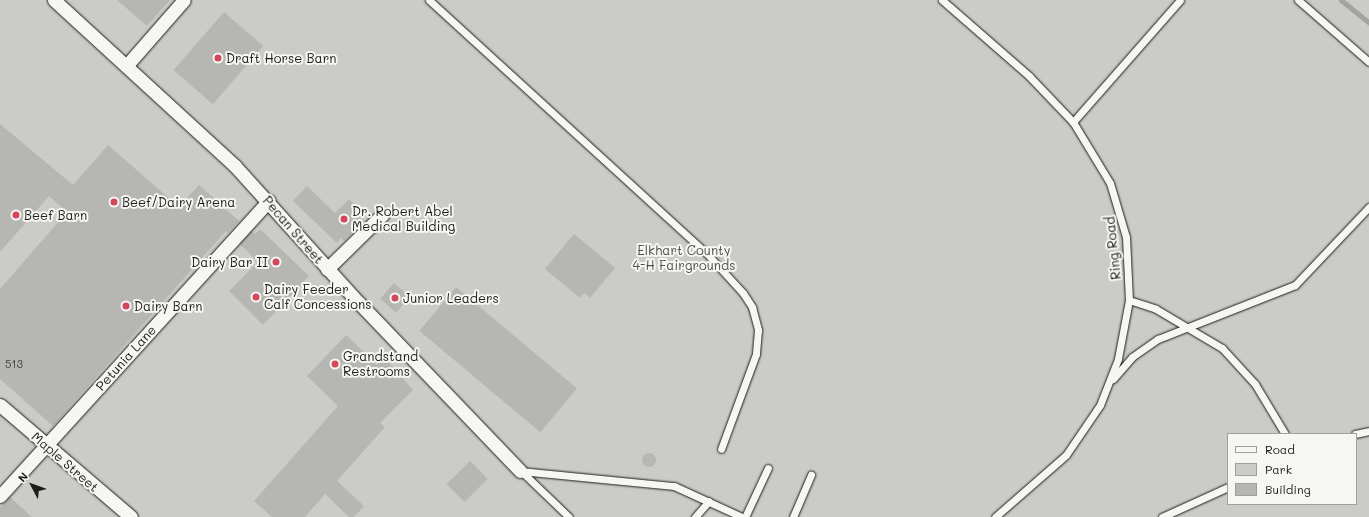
<!DOCTYPE html>
<style>
body{margin:0}
#map{position:relative;width:1369px;height:517px;overflow:hidden;background:#e9e9e5;font-family:Mali,sans-serif}
div>[style]{position:absolute}
.green>*{inset:0;background:#cbcbc7}
.stream>*{height:5px;margin:-2.5px;padding:0 2.5px;transform-origin:2.5px;border-radius:2.5px;background:#a3a3a1}
.building>*{inset:0;background:#b6b6b3;transform-origin:0 0}
.round{border-radius:50%}
.roads{filter:drop-shadow(0 0 1px #1c1c1c) drop-shadow(0 0 1px #1c1c1c)}
.lane>*{height:7px;margin:-3.5px;padding:0 3.5px;transform-origin:3.5px;border-radius:3.5px;background:#f6f6f2}
.street>*{height:13px;margin:-6.5px;padding:0 6.5px;transform-origin:6.5px;border-radius:6.5px;background:#f6f6f2}
.dots>*{width:11px;height:11px;translate:-50% -50%;box-sizing:border-box;border:2px solid #f6f6f2;border-radius:50%}
span{translate:-50% -50%;white-space:nowrap;text-align:center;line-height:1.15;-webkit-text-stroke:4px #f6f6f2;paint-order:stroke}
.number-label{font-size:11px;color:#424242}
.number-label span{-webkit-text-stroke-width:0}
.poi-label{font-size:13px;color:#1c1c1c}
.left{translate:0 -50%;text-align:left}
.right{translate:-100% -50%;text-align:right}
.street-label{font-size:13px;color:#1c1c1c}
.park-label{font-size:13px;color:#51514f}
.legend{position:absolute;left:1227px;top:433px;width:130px;height:72px;box-sizing:border-box;background:#f6f6f2;border:1px solid #9f9f9c;margin:0;padding:5px 7px;list-style:none;font-size:12px;color:#1c1c1c}
.legend li{display:flex;align-items:center;gap:8px;height:20px}
.legend b{width:20px;border:1px solid #9f9f9c}
.north{position:absolute;left:12px;top:465px;width:40px;height:40px;-webkit-text-stroke:3px #f6f6f2;paint-order:stroke;rotate:311deg;font-size:11px;font-weight:700;line-height:16px;text-align:center;color:#1c1c1c}
.north::after{content:'';display:block;margin:auto;width:14px;height:18px;background:#1c1c1c;clip-path:polygon(50% 0,100% 100%,50% 72%,0 100%)}
</style>
<div id="map">
<div class="green">
<div style="clip-path:polygon(evenodd,0 0,1369px 0,1369px 517px,0 517px,0 0,1228px 434px,1356px 434px,1356px 504px,1228px 504px,1228px 434px)"></div>
</div>
<div class="stream">
<div style="left:1341px;top:0;width:36px;rotate:39deg"></div>
</div>
<div class="building">
<div style="clip-path:polygon(117px 0,170px 0,147px 26px)"></div>
<div style="left:224px;top:12px;width:52px;height:77px;rotate:41deg"></div>
<div style="clip-path:polygon(0 124px,73px 185px,108px 145px,179px 207px,199px 185px,239px 221px,228px 233px,226px 231px,53px 426px,0 379px,0 289px,67px 212px,49px 196px,0 252px)"></div>
<div style="clip-path:polygon(307px 186px,335px 213px,349px 199px,364px 214px,354px 224px,358px 227px,344px 241px,341px 238px,337px 243px,293px 201px)"></div>
<div style="clip-path:polygon(260px 229px,309px 276px,263px 325px,229px 291px,258px 262px,240px 244px,251px 231px,255px 234px)"></div>
<div style="clip-path:polygon(574px 234px,615px 268px,590px 298px,584px 293px,580px 298px,545px 269px)"></div>
<div style="left:394px;top:283px;width:21px;height:21px;rotate:41deg"></div>
<div style="left:456px;top:287px;width:158px;height:57px;rotate:40deg"></div>
<div style="clip-path:polygon(346px 335px,377px 365px,384px 357px,413px 390px,380px 423px,385px 427px,337px 481px,364px 506px,354px 517px,349px 517px,325px 494px,305px 517px,272px 517px,254px 501px,338px 406px,307px 376px)"></div>
<div class="round" style="left:642px;top:453px;width:14px;height:14px"></div>
<div style="left:470px;top:461px;width:25px;height:33px;rotate:45deg"></div>
<div style="clip-path:polygon(10px 497px,32px 517px,0 517px,0 507px)"></div>
</div>
<div class="roads">
<div class="lane">
<div style="left:429px;top:0;width:381px;rotate:42.4deg"></div>
<div style="left:710px;top:257px;width:49px;rotate:47.5deg"></div>
<div style="left:743px;top:293px;width:17px;rotate:57deg"></div>
<div style="left:752px;top:307px;width:24px;rotate:75deg"></div>
<div style="left:758px;top:330px;width:24px;rotate:95deg"></div>
<div style="left:756px;top:354px;width:101px;rotate:110.2deg"></div>
<div style="left:942px;top:0;width:116px;rotate:41.1deg"></div>
<div style="left:1029px;top:76px;width:64px;rotate:46.3deg"></div>
<div style="left:1073px;top:122px;width:71px;rotate:58.8deg"></div>
<div style="left:1110px;top:183px;width:56px;rotate:73.5deg"></div>
<div style="left:1126px;top:237px;width:63px;rotate:87.3deg"></div>
<div style="left:1129px;top:300px;width:60px;rotate:100.6deg"></div>
<div style="left:1118px;top:359px;width:49px;rotate:111.4deg"></div>
<div style="left:1100px;top:405px;width:60px;rotate:124.2deg"></div>
<div style="left:1066px;top:455px;width:94px;rotate:138.9deg"></div>
<div style="left:1298px;top:0;width:94px;rotate:41.1deg"></div>
<div style="left:1073px;top:122px;width:162px;rotate:-48.7deg"></div>
<div style="left:1129px;top:300px;width:28px;rotate:18deg"></div>
<div style="left:1156px;top:309px;width:77px;rotate:30.6deg"></div>
<div style="left:1222px;top:348px;width:49px;rotate:47.5deg"></div>
<div style="left:1255px;top:384px;width:58px;rotate:59deg"></div>
<div style="left:1113px;top:379px;width:29px;rotate:-49deg"></div>
<div style="left:1132px;top:357px;width:32px;rotate:-35deg"></div>
<div style="left:1158px;top:339px;width:147px;rotate:-21.5deg"></div>
<div style="left:1295px;top:285px;width:108px;rotate:-46.5deg"></div>
<div style="left:1355px;top:434px;width:14px;rotate:-12deg"></div>
<div style="left:520px;top:471px;width:155px;rotate:5.6deg"></div>
<div style="left:674px;top:486px;width:75px;rotate:24.5deg"></div>
<div style="left:521px;top:471px;width:66px;rotate:43.8deg"></div>
<div style="left:695px;top:517px;width:21px;rotate:-49deg"></div>
<div style="left:745px;top:517px;width:54px;rotate:-64.9deg"></div>
<div style="left:793px;top:517px;width:46px;rotate:-66.8deg"></div>
<div style="left:1162px;top:517px;width:72px;rotate:-24.4deg"></div>
</div>
<div class="street">
<div style="left:54px;top:0;width:246px;rotate:42.5deg"></div>
<div style="left:235px;top:166px;width:185px;rotate:47.9deg"></div>
<div style="left:359px;top:303px;width:233px;rotate:46.2deg"></div>
<div style="left:127px;top:65px;width:86px;rotate:-48.8deg"></div>
<div style="left:327px;top:269px;width:78px;rotate:-44.5deg"></div>
<div style="left:0;top:405px;width:172px;rotate:40.5deg"></div>
<div style="left:0;top:496px;width:399px;rotate:-47.7deg"></div>
</div>
</div>
<div class="dots">
<div style="left:218px;top:58px;background:#d1495b"></div>
<div style="left:114px;top:202px;background:#d1495b"></div>
<div style="left:16px;top:215px;background:#d1495b"></div>
<div style="left:344px;top:219px;background:#d1495b"></div>
<div style="left:276px;top:262px;background:#d1495b"></div>
<div style="left:256px;top:297px;background:#d1495b"></div>
<div style="left:395px;top:298px;background:#d1495b"></div>
<div style="left:126px;top:306px;background:#d1495b"></div>
<div style="left:335px;top:364px;background:#d1495b"></div>
</div>
<div class="number-label">
<span style="left:14px;top:364px">513</span>
</div>
<div class="poi-label">
<span class="left" style="left:226px;top:58px">Draft Horse Barn</span>
<span class="left" style="left:122px;top:202px">Beef/Dairy Arena</span>
<span class="left" style="left:352px;top:219px">Dr. Robert Abel<br>Medical Building</span>
<span class="left" style="left:24px;top:215px">Beef Barn</span>
<span class="right" style="left:268px;top:262px">Dairy Bar II</span>
<span class="left" style="left:264px;top:297px">Dairy Feeder<br>Calf Concessions</span>
<span class="left" style="left:403px;top:298px">Junior Leaders</span>
<span class="left" style="left:134px;top:306px">Dairy Barn</span>
<span class="left" style="left:343px;top:364px">Grandstand<br>Restrooms</span>
</div>
<div class="street-label">
<span style="left:293px;top:230px;rotate:49deg">Pecan Street</span>
<span style="left:1113px;top:248px;rotate:-96deg">Ring Road</span>
<span style="left:126px;top:358px;rotate:-48deg">Petunia Lane</span>
<span style="left:65px;top:462px;rotate:41deg">Maple Street</span>
</div>
<div class="park-label">
<span style="left:684px;top:258px">Elkhart County<br>4-H Fairgrounds</span>
</div>
<ul class="legend">
<li><b style="height:5px;background:#f6f6f2"></b>Road</li>
<li><b style="height:11px;background:#cbcbc7"></b>Park</li>
<li><b style="height:11px;background:#b6b6b3"></b>Building</li>
</ul>
<div class="north">N</div>
</div>
